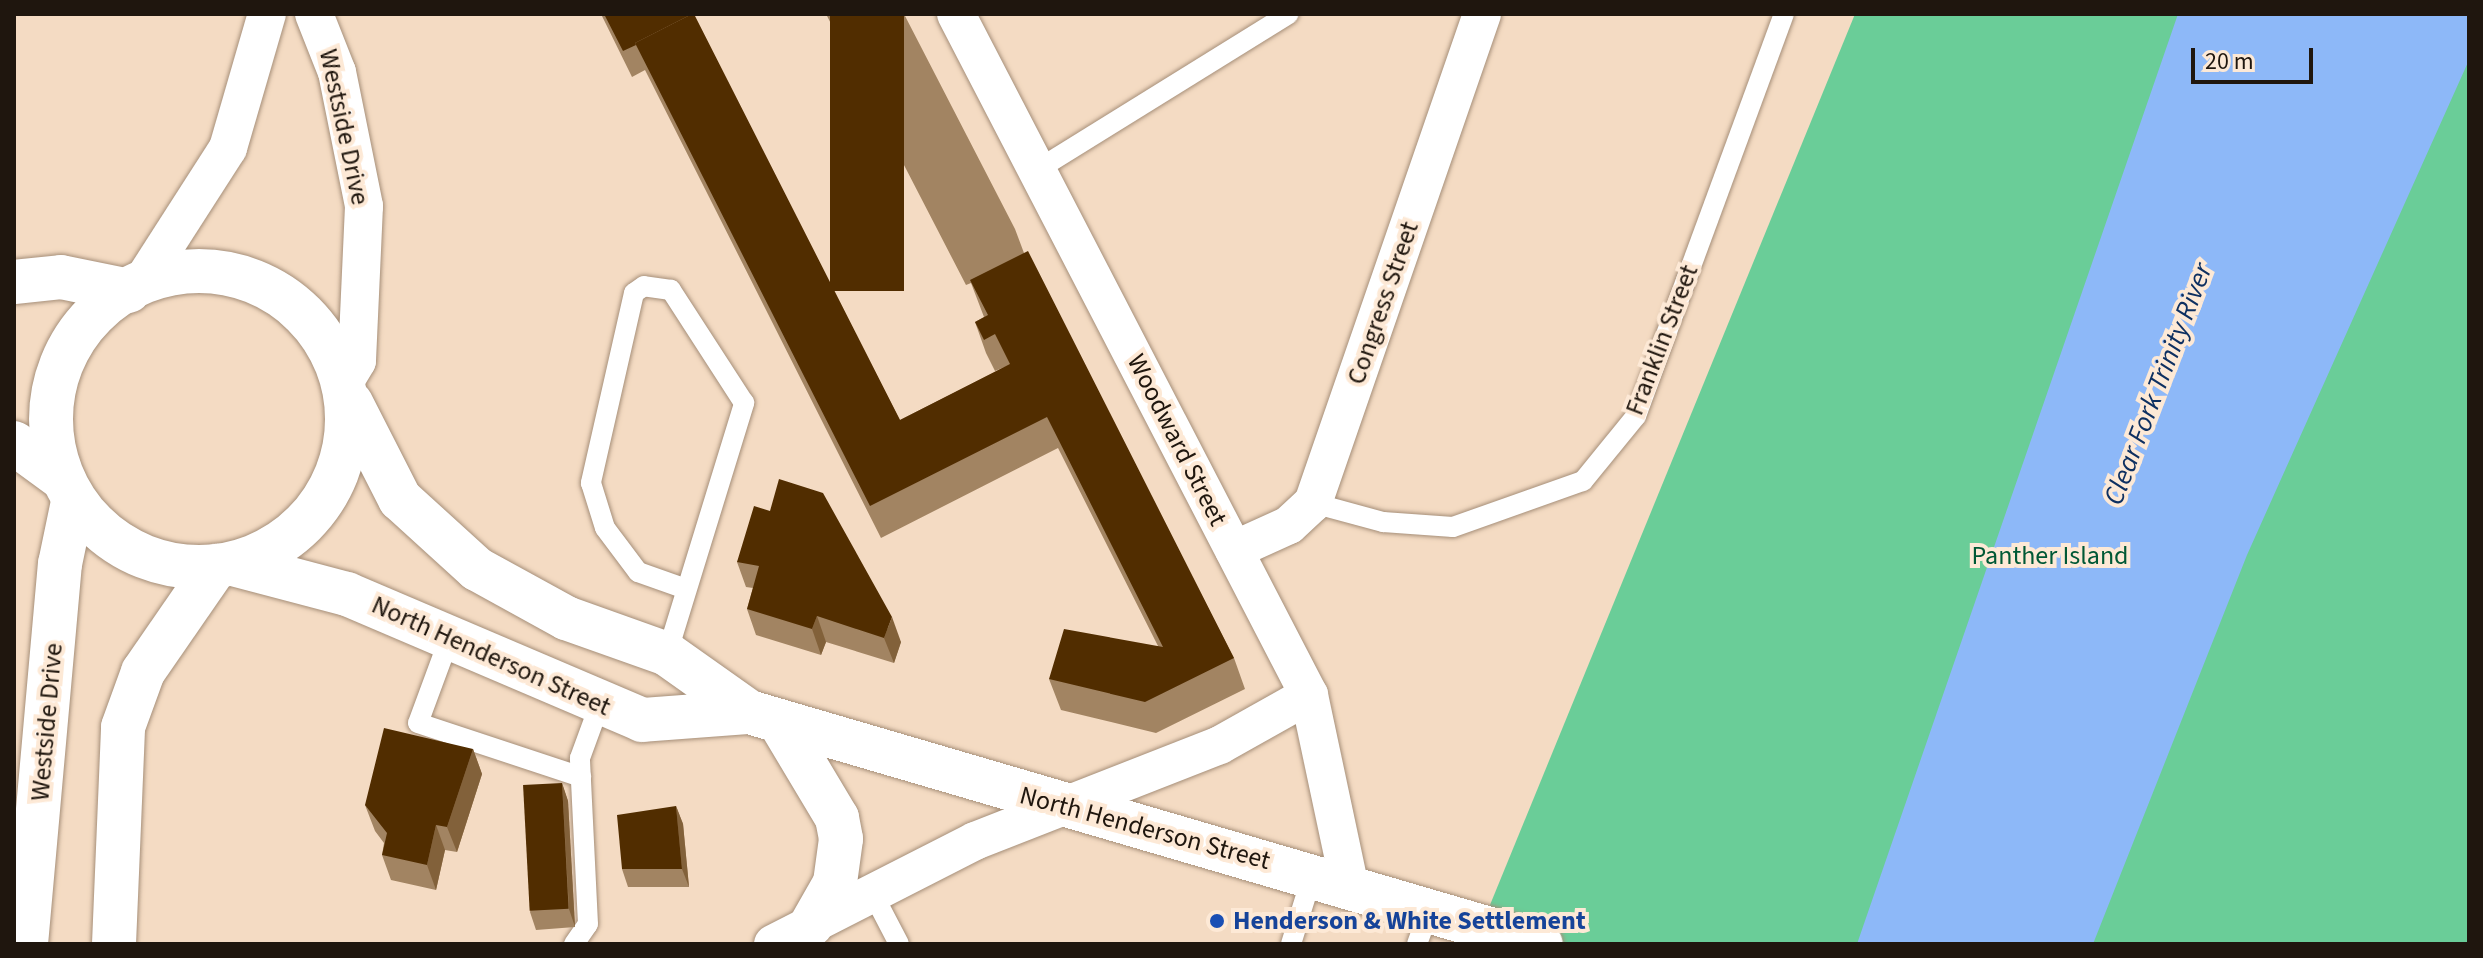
<!DOCTYPE html>
<style>
body{margin:0}
#map{position:relative;width:2483px;height:958px;overflow:hidden;background:#f4dbc3;font-family:"Source Sans 3",sans-serif}
div>[style]{position:absolute}
.green>*{inset:0;background:#6acd98}
.water>*{inset:0;background:#8db8f8}
.roads{filter:drop-shadow(0 0 2px #a68f79) drop-shadow(0 0 2px #a68f79)}
.service>*{height:20px;margin:-10px;padding:0 10px;transform-origin:10px;border-radius:10px;background:#fff}
.minor>*{height:38px;margin:-19px;padding:0 19px;transform-origin:19px;border-radius:19px;background:#fff}
.secondary>*{height:44px;margin:-22px;padding:0 22px;transform-origin:22px;border-radius:22px;background:#fff}
.primary>*{height:44px;margin:-22px;padding:0 22px;transform-origin:22px;border-radius:22px;background:#fff}
.primary>.ring{margin:-22px;padding:0;box-sizing:content-box;background:none;border:44px solid #fff;border-radius:50%}
.wall>*{inset:0;background:#a28462}
.shaded-wall>*{inset:0;background:#82613a}
.building>*{inset:0;background:#512d00;transform-origin:0 0}
.dots>*{width:22px;height:22px;translate:-50% -50%;box-sizing:border-box;border:4px solid #fde9d6;border-radius:50%}
span{translate:-50% -50%;white-space:nowrap;text-align:center;line-height:1.15;-webkit-text-stroke:8px #fde9d6;paint-order:stroke}
.street-label{font-size:26px;color:#1f160e}
.park-label{font-size:26px;color:#005835}
.transit-label{font-size:26px;color:#164399;font-weight:700}
.left{translate:0 -50%;text-align:left}
.water-label{font-size:28px;color:#0e3061;font-style:italic}
.frame{position:absolute;inset:0;border:16px solid #1f160e;pointer-events:none}
.scale{position:absolute;left:2191px;top:48px;width:122px;height:36px;box-sizing:border-box;border:4px solid #1f160e;border-top:0;padding-left:10px;font-size:24px;line-height:28px;white-space:nowrap;color:#1f160e;-webkit-text-stroke:6px #fde9d6;paint-order:stroke}
</style>
<div id="map">
<div class="green">
<div style="clip-path:polygon(1855px 14px,2469px 14px,2469px 944px,1474px 944px)"></div>
</div>
<div class="water">
<div style="clip-path:polygon(2178px 14px,2469px 14px,2469px 60px,2247px 555px,2093px 944px,1857px 944px)"></div>
</div>
<div class="roads">
<div class="service">
<div style="left:1037px;top:170px;width:296px;rotate:-31.8deg"></div>
<div style="left:1313px;top:503px;width:73px;rotate:15.2deg"></div>
<div style="left:1383px;top:522px;width:70px;rotate:4.1deg"></div>
<div style="left:1453px;top:527px;width:138px;rotate:-19.5deg"></div>
<div style="left:1583px;top:481px;width:84px;rotate:-50.8deg"></div>
<div style="left:1636px;top:416px;width:428px;rotate:-69.8deg"></div>
<div style="left:448px;top:642px;width:86px;rotate:110.3deg"></div>
<div style="left:418px;top:723px;width:172px;rotate:18.3deg"></div>
<div style="left:667px;top:654px;width:263px;rotate:-72.9deg"></div>
<div style="left:744px;top:403px;width:135px;rotate:-122.9deg"></div>
<div style="left:671px;top:290px;width:27px;rotate:-172deg"></div>
<div style="left:644px;top:286px;width:12px;rotate:145deg"></div>
<div style="left:634px;top:293px;width:195px;rotate:102.8deg"></div>
<div style="left:591px;top:483px;width:47px;rotate:72.7deg"></div>
<div style="left:605px;top:528px;width:55px;rotate:53.1deg"></div>
<div style="left:638px;top:572px;width:51px;rotate:19.5deg"></div>
<div style="left:873px;top:894px;width:56px;rotate:62.5deg"></div>
<div style="left:574px;top:944px;width:24px;rotate:-55deg"></div>
<div style="left:588px;top:924px;width:166px;rotate:-92.8deg"></div>
<div style="left:580px;top:758px;width:55px;rotate:-69.9deg"></div>
<div style="left:1291px;top:944px;width:74px;rotate:-72.8deg"></div>
<div style="left:1417px;top:944px;width:37px;rotate:-70deg"></div>
</div>
<div class="minor">
<div style="left:314px;top:14px;width:62px;rotate:68.4deg"></div>
<div style="left:337px;top:72px;width:137px;rotate:78.6deg"></div>
<div style="left:364px;top:206px;width:155px;rotate:92.6deg"></div>
<div style="left:357px;top:361px;width:26px;rotate:121deg"></div>
<div style="left:956px;top:14px;width:767px;rotate:62.6deg"></div>
<div style="left:1309px;top:695px;width:192px;rotate:78deg"></div>
<div style="left:142px;top:282px;width:159px;rotate:-57.3deg"></div>
<div style="left:228px;top:148px;width:140px;rotate:-73.8deg"></div>
<div style="left:1234px;top:550px;width:60px;rotate:-24.4deg"></div>
<div style="left:1289px;top:525px;width:33px;rotate:-43deg"></div>
<div style="left:1313px;top:503px;width:517px;rotate:-70.93deg"></div>
<div style="left:773px;top:944px;width:227px;rotate:-27deg"></div>
<div style="left:975px;top:841px;width:263px;rotate:-21.4deg"></div>
<div style="left:1220px;top:745px;width:102px;rotate:-29.3deg"></div>
</div>
<div class="secondary">
<div style="left:26px;top:944px;width:382px;rotate:-84.9deg"></div>
<div style="left:60px;top:564px;width:63px;rotate:-78.2deg"></div>
<div style="left:114px;top:944px;width:217px;rotate:-87.6deg"></div>
<div style="left:123px;top:727px;width:59px;rotate:-70deg"></div>
<div style="left:143px;top:672px;width:129px;rotate:-55.4deg"></div>
</div>
<div class="primary">
<div class="ring" style="left:51px;top:271px;width:252px;height:252px"></div>
<div style="left:14px;top:282px;width:47px;rotate:-6.1deg"></div>
<div style="left:61px;top:277px;width:69px;rotate:11.6deg"></div>
<div style="left:351px;top:403px;width:108px;rotate:63deg"></div>
<div style="left:400px;top:499px;width:104px;rotate:42.3deg"></div>
<div style="left:477px;top:569px;width:102px;rotate:28.8deg"></div>
<div style="left:566px;top:618px;width:107px;rotate:19.6deg"></div>
<div style="left:667px;top:654px;width:100px;rotate:35.3deg"></div>
<div style="left:749px;top:712px;width:825px;rotate:16.33deg"></div>
<div style="left:14px;top:443px;width:61px;rotate:36.3deg"></div>
<div style="left:237px;top:565px;width:114px;rotate:14.8deg"></div>
<div style="left:347px;top:594px;width:321px;rotate:23.1deg"></div>
<div style="left:642px;top:720px;width:107px;rotate:-4.3deg"></div>
<div style="left:779px;top:721px;width:113px;rotate:59.1deg"></div>
<div style="left:837px;top:818px;width:21px;rotate:79deg"></div>
<div style="left:841px;top:839px;width:44px;rotate:97.8deg"></div>
<div style="left:835px;top:883px;width:48px;rotate:119.7deg"></div>
</div>
</div>
<div class="wall">
<div style="clip-path:polygon(601px 14px,687px 14px,900px 420px,1007px 366px,995px 371px,986px 353px,975px 322px,984px 317px,971px 283px,966px 285px,826px 14px,904px 14px,1015px 229px,1024px 253px,1234px 658px,1245px 689px,1156px 733px,1061px 710px,1049px 679px,1158px 646px,1058px 448px,881px 538px,645px 70px,632px 77px)"></div>
<div style="clip-path:polygon(770px 511px,901px 642px,894px 663px,826px 642px,821px 655px,756px 635px,747px 609px,753px 588px,746px 587px,737px 562px)"></div>
<div style="clip-path:polygon(473px 749px,482px 774px,457px 852px,445px 850px,436px 890px,391px 880px,382px 855px,384px 843px,375px 831px,365px 805px)"></div>
<div style="clip-path:polygon(562px 783px,568px 801px,575px 927px,536px 930px,530px 912px)"></div>
<div style="clip-path:polygon(676px 806px,683px 824px,689px 887px,628px 887px,622px 869px)"></div>
</div>
<div class="shaded-wall">
<div style="clip-path:polygon(817px 616px,826px 642px,821px 655px,812px 629px)"></div>
<div style="clip-path:polygon(892px 617px,901px 642px,894px 663px,884px 638px)"></div>
<div style="clip-path:polygon(473px 749px,482px 774px,457px 852px,447px 827px)"></div>
<div style="clip-path:polygon(562px 783px,568px 801px,575px 927px,569px 909px)"></div>
<div style="clip-path:polygon(676px 806px,683px 824px,689px 887px,682px 869px)"></div>
<div style="clip-path:polygon(436px 825px,445px 850px,436px 890px,427px 865px)"></div>
</div>
<div class="building">
<div style="clip-path:polygon(604px 14px,687px 14px,688px 16px,635px 43px,636px 45px,623px 51px)"></div>
<div style="clip-path:polygon(692px 14px,694px 14px,900px 420px,1010px 364px,995px 334px,984px 340px,975px 322px,988px 315px,970px 280px,1028px 251px,1234px 658px,1145px 702px,1049px 679px,1064px 629px,1163px 647px,1047px 417px,870px 506px,635px 43px)"></div>
<div style="left:830px;top:14px;width:74px;height:277px"></div>
<div style="clip-path:polygon(779px 479px,823px 493px,892px 617px,884px 638px,817px 616px,812px 629px,747px 609px,759px 566px,737px 562px,754px 506px,770px 511px)"></div>
<div style="clip-path:polygon(384px 728px,473px 749px,447px 827px,436px 825px,427px 865px,382px 855px,387px 833px,365px 805px)"></div>
<div style="left:562px;top:783px;width:126px;height:39px;rotate:87deg"></div>
<div style="clip-path:polygon(676px 806px,682px 869px,622px 869px,617px 815px)"></div>
</div>
<div class="dots">
<div style="left:1217px;top:921px;background:#1a4fb4"></div>
</div>
<div class="street-label">
<span style="left:344px;top:127px;rotate:78deg">Westside Drive</span>
<span style="left:1383px;top:303px;rotate:-71deg">Congress Street</span>
<span style="left:1662px;top:340px;rotate:-69deg">Franklin Street</span>
<span style="left:1177px;top:440px;rotate:63deg">Woodward Street</span>
<span style="left:491px;top:656px;rotate:24deg">North Henderson Street</span>
<span style="left:47px;top:722px;rotate:-85deg">Westside Drive</span>
<span style="left:1145px;top:828px;rotate:15deg">North Henderson Street</span>
</div>
<div class="park-label">
<span style="left:2050px;top:556px">Panther Island</span>
</div>
<div class="transit-label">
<span class="left" style="left:1233px;top:921px">Henderson &amp; White Settlement</span>
</div>
<div class="water-label">
<span style="left:2158px;top:384px;rotate:-69deg">Clear Fork Trinity River</span>
</div>
<div class="frame"></div>
<div class="scale">20 m</div>
</div>
